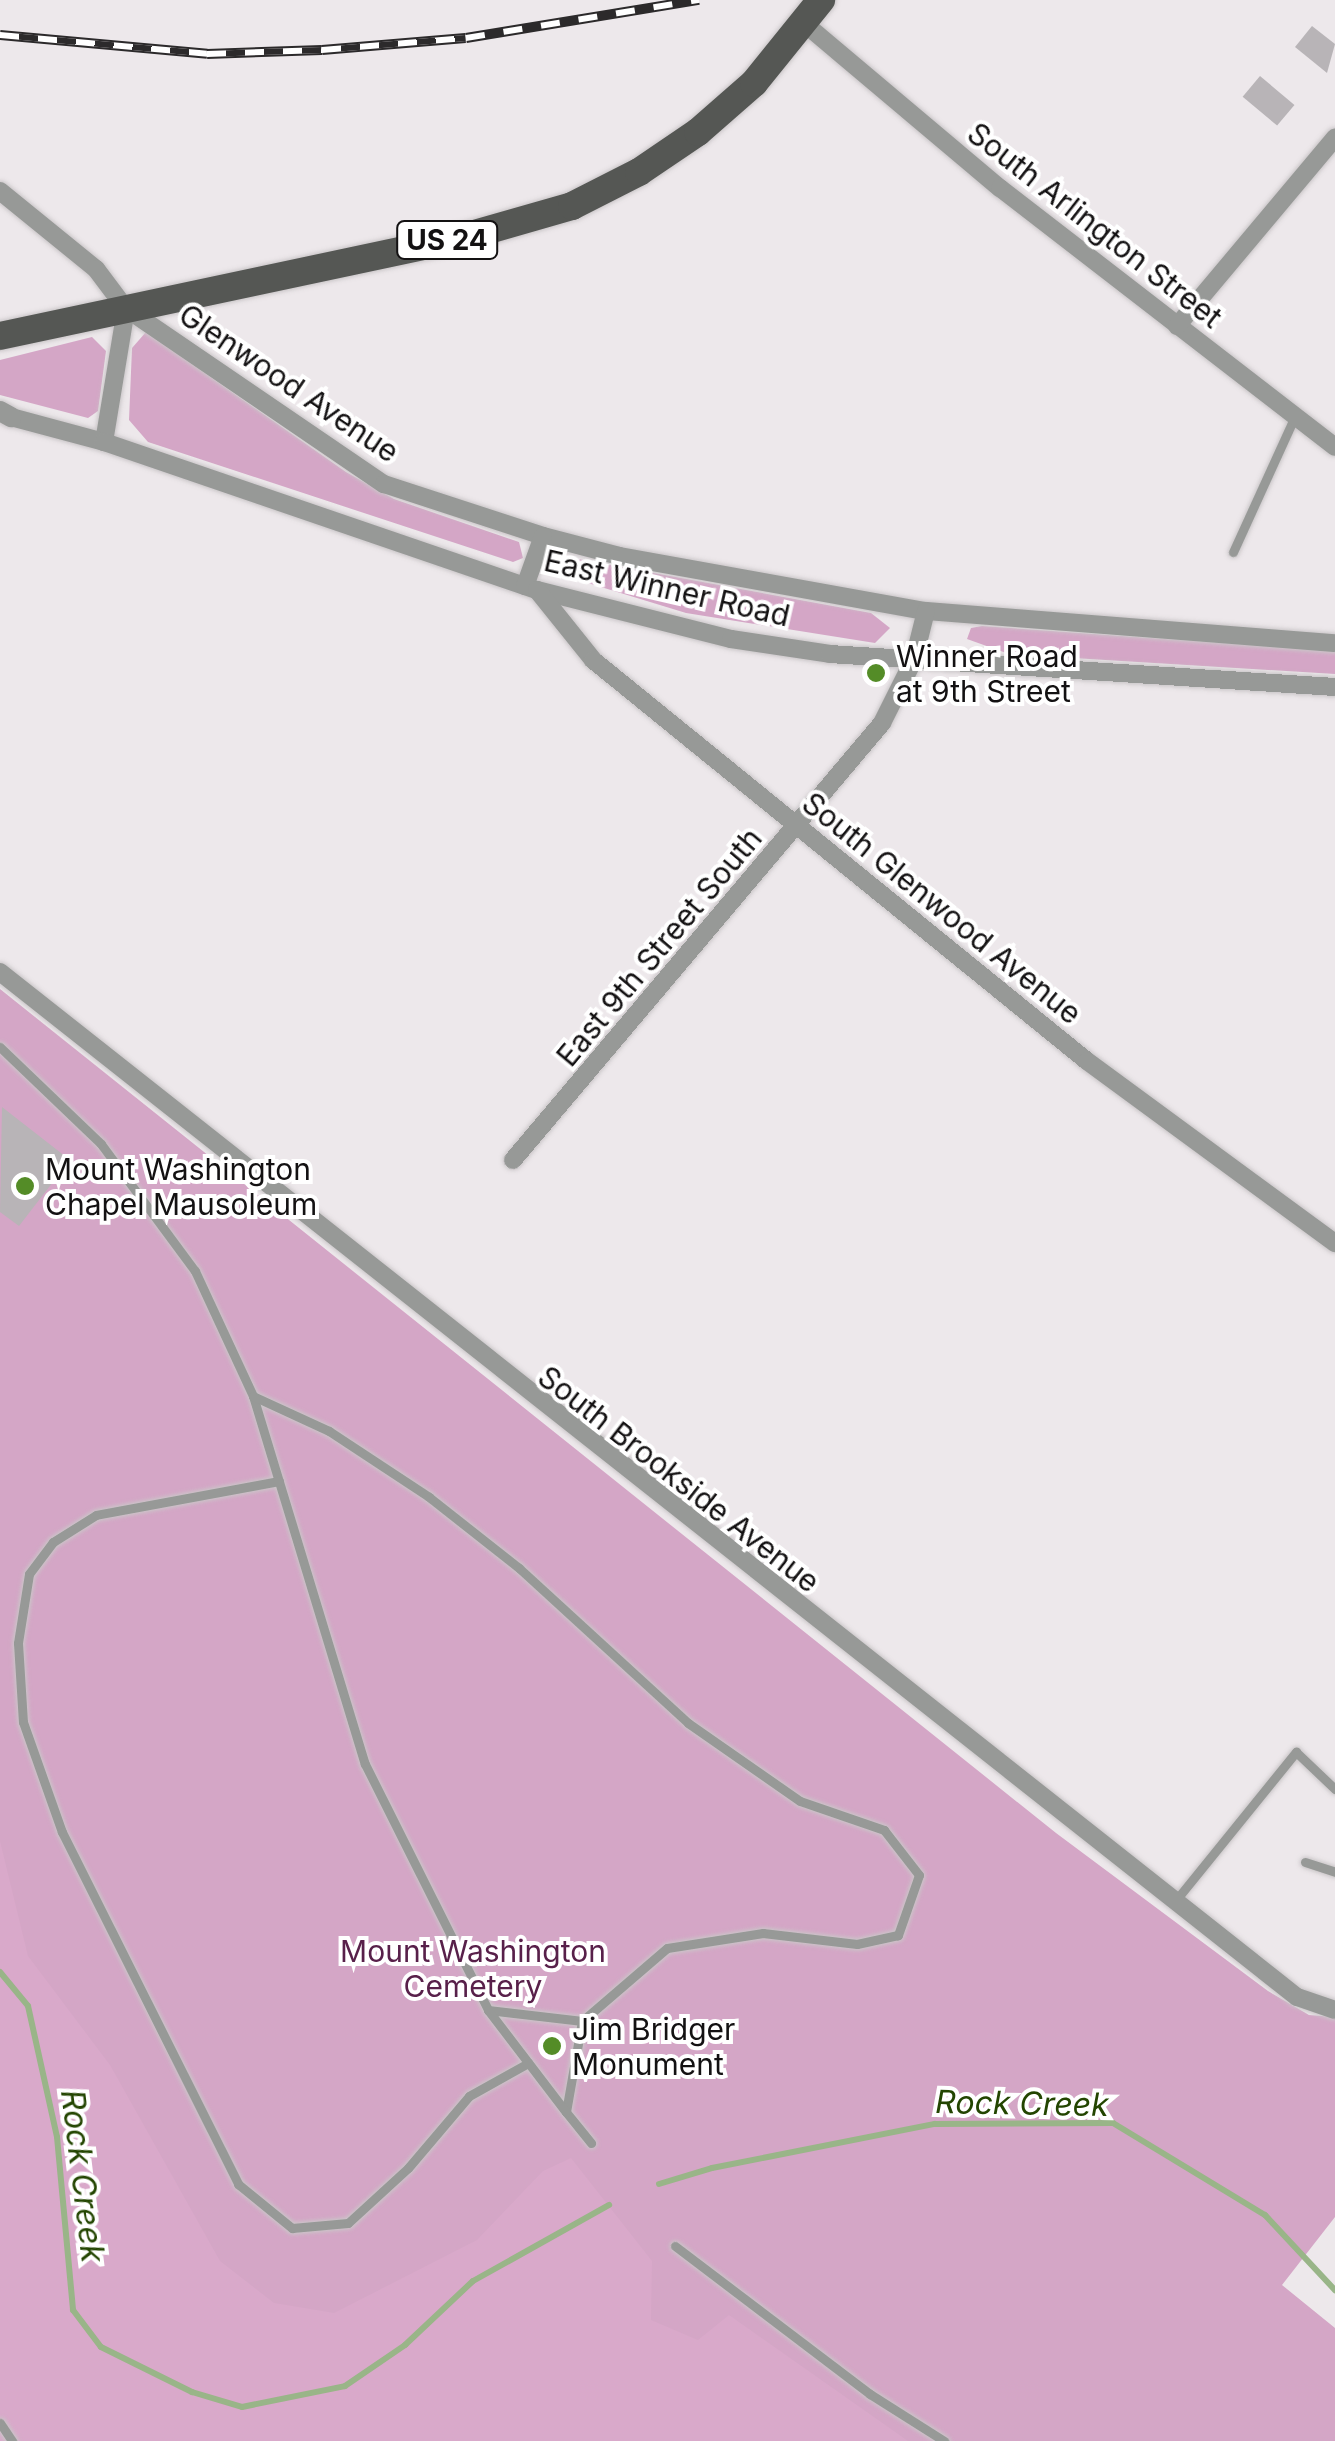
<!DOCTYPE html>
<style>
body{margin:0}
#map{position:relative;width:1335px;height:2441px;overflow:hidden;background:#ede8eb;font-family:Inter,sans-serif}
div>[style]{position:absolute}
.green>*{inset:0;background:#d4a6c6}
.forest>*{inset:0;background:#d9a9ca}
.stream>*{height:6px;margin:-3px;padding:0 3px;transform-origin:3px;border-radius:3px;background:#99b588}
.building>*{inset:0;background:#b8b4b7;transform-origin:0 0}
.roads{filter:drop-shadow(0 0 2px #cac6c8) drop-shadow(0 0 2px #cac6c8)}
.service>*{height:9px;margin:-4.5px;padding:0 4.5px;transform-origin:4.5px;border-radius:4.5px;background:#979997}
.minor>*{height:18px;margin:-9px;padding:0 9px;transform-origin:9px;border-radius:9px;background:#979997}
.tertiary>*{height:20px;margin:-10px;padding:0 10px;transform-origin:10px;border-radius:10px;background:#979997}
.primary>*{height:28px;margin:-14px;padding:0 14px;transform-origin:14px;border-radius:14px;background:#555754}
.rail>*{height:10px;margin-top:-5px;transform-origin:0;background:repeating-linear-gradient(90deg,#fff 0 19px,#2c2a2b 0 38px);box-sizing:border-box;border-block:2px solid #2c2a2b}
.dots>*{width:28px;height:28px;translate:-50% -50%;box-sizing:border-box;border:5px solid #fff;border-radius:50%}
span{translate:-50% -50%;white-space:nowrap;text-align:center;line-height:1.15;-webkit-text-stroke:8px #fff;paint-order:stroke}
.shield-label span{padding:2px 8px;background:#fff;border:2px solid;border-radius:8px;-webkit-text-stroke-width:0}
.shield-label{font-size:28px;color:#131112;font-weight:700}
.street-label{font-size:30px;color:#131112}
.poi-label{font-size:30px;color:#131112}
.left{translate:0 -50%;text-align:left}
.park-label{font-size:30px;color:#58204a}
.water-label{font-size:32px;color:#234501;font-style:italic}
</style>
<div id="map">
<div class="green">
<div style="clip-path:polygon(146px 332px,346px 472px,394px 499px,519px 542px,523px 558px,513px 562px,148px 442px,129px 420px,132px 348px)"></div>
<div style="clip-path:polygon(92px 337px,106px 351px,98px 411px,88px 418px,0 395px,0 360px)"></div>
<div style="clip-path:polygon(567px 557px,871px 613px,890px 628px,875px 643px,686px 613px,552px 572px,551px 562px)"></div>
<div style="clip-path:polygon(982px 626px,1335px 651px,1335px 674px,1009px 654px,967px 639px,971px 628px)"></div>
<div style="clip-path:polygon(0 989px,1056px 1833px,1268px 1991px,1309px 2015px,1335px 2017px,1335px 2217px,1282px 2285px,1335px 2328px,1335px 2441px,0 2441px)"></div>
</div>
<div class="forest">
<div style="clip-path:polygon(0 1841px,28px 1956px,110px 2065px,220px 2261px,274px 2303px,334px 2313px,477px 2240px,543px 2171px,571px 2158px,652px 2261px,651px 2320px,698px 2340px,729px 2315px,908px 2441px,0 2441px)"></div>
</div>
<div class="stream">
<div style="left:0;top:1972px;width:44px;rotate:50.5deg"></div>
<div style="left:28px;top:2006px;width:134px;rotate:77.5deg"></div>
<div style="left:57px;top:2137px;width:174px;rotate:84.7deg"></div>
<div style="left:73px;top:2310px;width:46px;rotate:52.9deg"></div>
<div style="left:101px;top:2347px;width:102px;rotate:26.3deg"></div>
<div style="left:192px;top:2392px;width:52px;rotate:16.7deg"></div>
<div style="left:242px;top:2407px;width:105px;rotate:-11.5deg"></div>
<div style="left:345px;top:2386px;width:73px;rotate:-34.3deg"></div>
<div style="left:405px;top:2345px;width:93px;rotate:-43.3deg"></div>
<div style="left:473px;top:2281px;width:156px;rotate:-29.2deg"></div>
<div style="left:659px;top:2184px;width:55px;rotate:-16.8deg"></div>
<div style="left:712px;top:2168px;width:227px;rotate:-11.2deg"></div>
<div style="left:935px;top:2124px;width:178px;rotate:-0.3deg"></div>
<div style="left:1113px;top:2123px;width:178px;rotate:31.2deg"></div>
<div style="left:1265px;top:2215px;width:103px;rotate:47deg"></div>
</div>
<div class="building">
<div style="clip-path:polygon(1312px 26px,1335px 44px,1327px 73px,1295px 47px)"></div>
<div style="left:1260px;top:76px;width:45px;height:27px;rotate:40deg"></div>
<div style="clip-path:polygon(2px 1107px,70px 1160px,19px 1226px,0 1212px)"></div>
</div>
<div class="roads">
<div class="service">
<div style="left:1233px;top:552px;width:149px;rotate:-65.5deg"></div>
<div style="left:0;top:1047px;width:140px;rotate:43.8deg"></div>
<div style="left:101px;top:1144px;width:158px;rotate:53.5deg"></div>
<div style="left:195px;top:1271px;width:138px;rotate:65.1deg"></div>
<div style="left:253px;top:1396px;width:385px;rotate:73.1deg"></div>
<div style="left:365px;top:1764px;width:275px;rotate:63.4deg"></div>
<div style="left:488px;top:2010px;width:95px;rotate:6.7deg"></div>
<div style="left:582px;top:2021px;width:92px;rotate:100deg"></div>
<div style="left:566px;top:2112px;width:40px;rotate:51deg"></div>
<div style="left:253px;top:1396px;width:84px;rotate:24.7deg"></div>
<div style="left:329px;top:1431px;width:120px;rotate:33.4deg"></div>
<div style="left:429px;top:1497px;width:115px;rotate:38.3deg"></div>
<div style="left:519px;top:1568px;width:229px;rotate:42.5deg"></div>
<div style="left:688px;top:1723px;width:136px;rotate:34.9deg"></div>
<div style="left:800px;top:1801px;width:89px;rotate:19deg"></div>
<div style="left:884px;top:1830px;width:57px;rotate:52.1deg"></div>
<div style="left:919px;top:1875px;width:64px;rotate:109.3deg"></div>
<div style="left:898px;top:1935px;width:42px;rotate:167.6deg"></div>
<div style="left:857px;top:1944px;width:95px;rotate:-173.3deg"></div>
<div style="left:763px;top:1933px;width:97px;rotate:171.1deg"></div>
<div style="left:667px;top:1948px;width:112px;rotate:139.3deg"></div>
<div style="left:279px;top:1481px;width:186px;rotate:169.5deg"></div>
<div style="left:96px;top:1515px;width:51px;rotate:147.9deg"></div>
<div style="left:53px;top:1542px;width:40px;rotate:127deg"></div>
<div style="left:29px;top:1574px;width:70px;rotate:99.1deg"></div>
<div style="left:18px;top:1643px;width:79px;rotate:86.4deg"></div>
<div style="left:23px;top:1722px;width:117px;rotate:70.5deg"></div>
<div style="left:62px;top:1832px;width:394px;rotate:63.4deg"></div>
<div style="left:238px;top:2184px;width:70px;rotate:39.2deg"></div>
<div style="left:292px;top:2228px;width:56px;rotate:-5.1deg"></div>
<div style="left:348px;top:2223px;width:81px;rotate:-42.5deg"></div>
<div style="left:408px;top:2168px;width:94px;rotate:-49.7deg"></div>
<div style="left:469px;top:2096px;width:68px;rotate:-29.2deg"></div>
<div style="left:1305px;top:1862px;width:32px;rotate:18deg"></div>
<div style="left:1176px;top:1900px;width:191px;rotate:-51deg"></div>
<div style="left:1296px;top:1752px;width:54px;rotate:43.5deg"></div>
<div style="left:488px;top:2010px;width:128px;rotate:52.6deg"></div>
<div style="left:675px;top:2246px;width:245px;rotate:37.2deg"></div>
<div style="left:870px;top:2394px;width:88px;rotate:32.4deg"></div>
<div style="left:0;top:2423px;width:22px;rotate:56deg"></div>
</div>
<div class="minor">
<div style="left:805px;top:24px;width:255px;rotate:40.1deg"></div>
<div style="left:1000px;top:188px;width:423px;rotate:37.7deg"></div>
<div style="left:0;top:191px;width:124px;rotate:39.1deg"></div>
<div style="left:96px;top:269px;width:50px;rotate:53.1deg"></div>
<div style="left:126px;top:309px;width:135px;rotate:99.4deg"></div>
<div style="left:127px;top:309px;width:311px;rotate:34.3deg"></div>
<div style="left:384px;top:484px;width:167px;rotate:18.1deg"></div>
<div style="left:543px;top:536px;width:79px;rotate:14.7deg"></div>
<div style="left:619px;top:556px;width:312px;rotate:10.2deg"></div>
<div style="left:926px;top:611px;width:410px;rotate:4.5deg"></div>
<div style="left:1177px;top:326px;width:246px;rotate:-50deg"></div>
<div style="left:11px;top:417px;width:96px;rotate:15deg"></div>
<div style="left:104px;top:442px;width:458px;rotate:18.9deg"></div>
<div style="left:537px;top:590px;width:200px;rotate:14.2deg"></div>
<div style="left:731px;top:639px;width:100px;rotate:8.6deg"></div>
<div style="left:830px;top:654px;width:506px;rotate:3.74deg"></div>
<div style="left:525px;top:586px;width:53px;rotate:-70.2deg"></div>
<div style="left:537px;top:590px;width:90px;rotate:51.3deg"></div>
<div style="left:593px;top:660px;width:636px;rotate:39.07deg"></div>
<div style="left:1087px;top:1061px;width:308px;rotate:36.3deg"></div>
<div style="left:0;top:972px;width:1653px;rotate:38.32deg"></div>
<div style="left:1297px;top:1997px;width:40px;rotate:18.9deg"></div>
<div style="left:513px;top:1160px;width:572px;rotate:-49.82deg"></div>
<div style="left:882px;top:723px;width:72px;rotate:-63.4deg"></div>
<div style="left:914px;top:659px;width:49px;rotate:-76deg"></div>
</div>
<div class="tertiary">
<div style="left:0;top:411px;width:13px;rotate:29deg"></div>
</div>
<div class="primary">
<div style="left:0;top:336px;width:474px;rotate:-12deg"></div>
<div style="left:464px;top:237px;width:112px;rotate:-16deg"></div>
<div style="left:572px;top:206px;width:75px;rotate:-26.9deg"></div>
<div style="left:639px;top:172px;width:71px;rotate:-34.1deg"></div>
<div style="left:698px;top:132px;width:74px;rotate:-41.2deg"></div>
<div style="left:754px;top:83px;width:107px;rotate:-51.1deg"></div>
</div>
</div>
<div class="rail">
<div style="left:0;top:35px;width:208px;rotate:5.2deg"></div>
<div style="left:207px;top:54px;width:115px;rotate:-2deg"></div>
<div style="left:322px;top:50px;width:144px;rotate:-4.8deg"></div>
<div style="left:466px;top:38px;width:236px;rotate:-9.3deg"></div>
</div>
<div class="dots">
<div style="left:876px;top:673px;background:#548c27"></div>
<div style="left:25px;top:1186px;background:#548c27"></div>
<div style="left:552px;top:2046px;background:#548c27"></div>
</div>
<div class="shield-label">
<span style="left:447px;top:240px">US 24</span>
</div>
<div class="street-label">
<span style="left:1095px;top:225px;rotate:38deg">South Arlington Street</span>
<span style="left:289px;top:383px;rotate:34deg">Glenwood Avenue</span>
<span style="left:667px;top:588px;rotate:13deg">East Winner Road</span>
<span style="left:942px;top:908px;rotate:39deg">South Glenwood Avenue</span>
<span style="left:659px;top:947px;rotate:-50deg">East 9th Street South</span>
<span style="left:679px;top:1479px;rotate:38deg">South Brookside Avenue</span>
</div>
<div class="poi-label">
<span class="left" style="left:896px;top:673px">Winner Road<br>at 9th Street</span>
<span class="left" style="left:45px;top:1186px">Mount Washington<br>Chapel Mausoleum</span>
<span class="left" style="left:572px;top:2046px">Jim Bridger<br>Monument</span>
</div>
<div class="park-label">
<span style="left:473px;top:1968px">Mount Washington<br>Cemetery</span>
</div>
<div class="water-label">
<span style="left:1022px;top:2104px;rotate:1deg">Rock Creek</span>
<span style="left:82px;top:2176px;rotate:83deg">Rock Creek</span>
</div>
</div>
